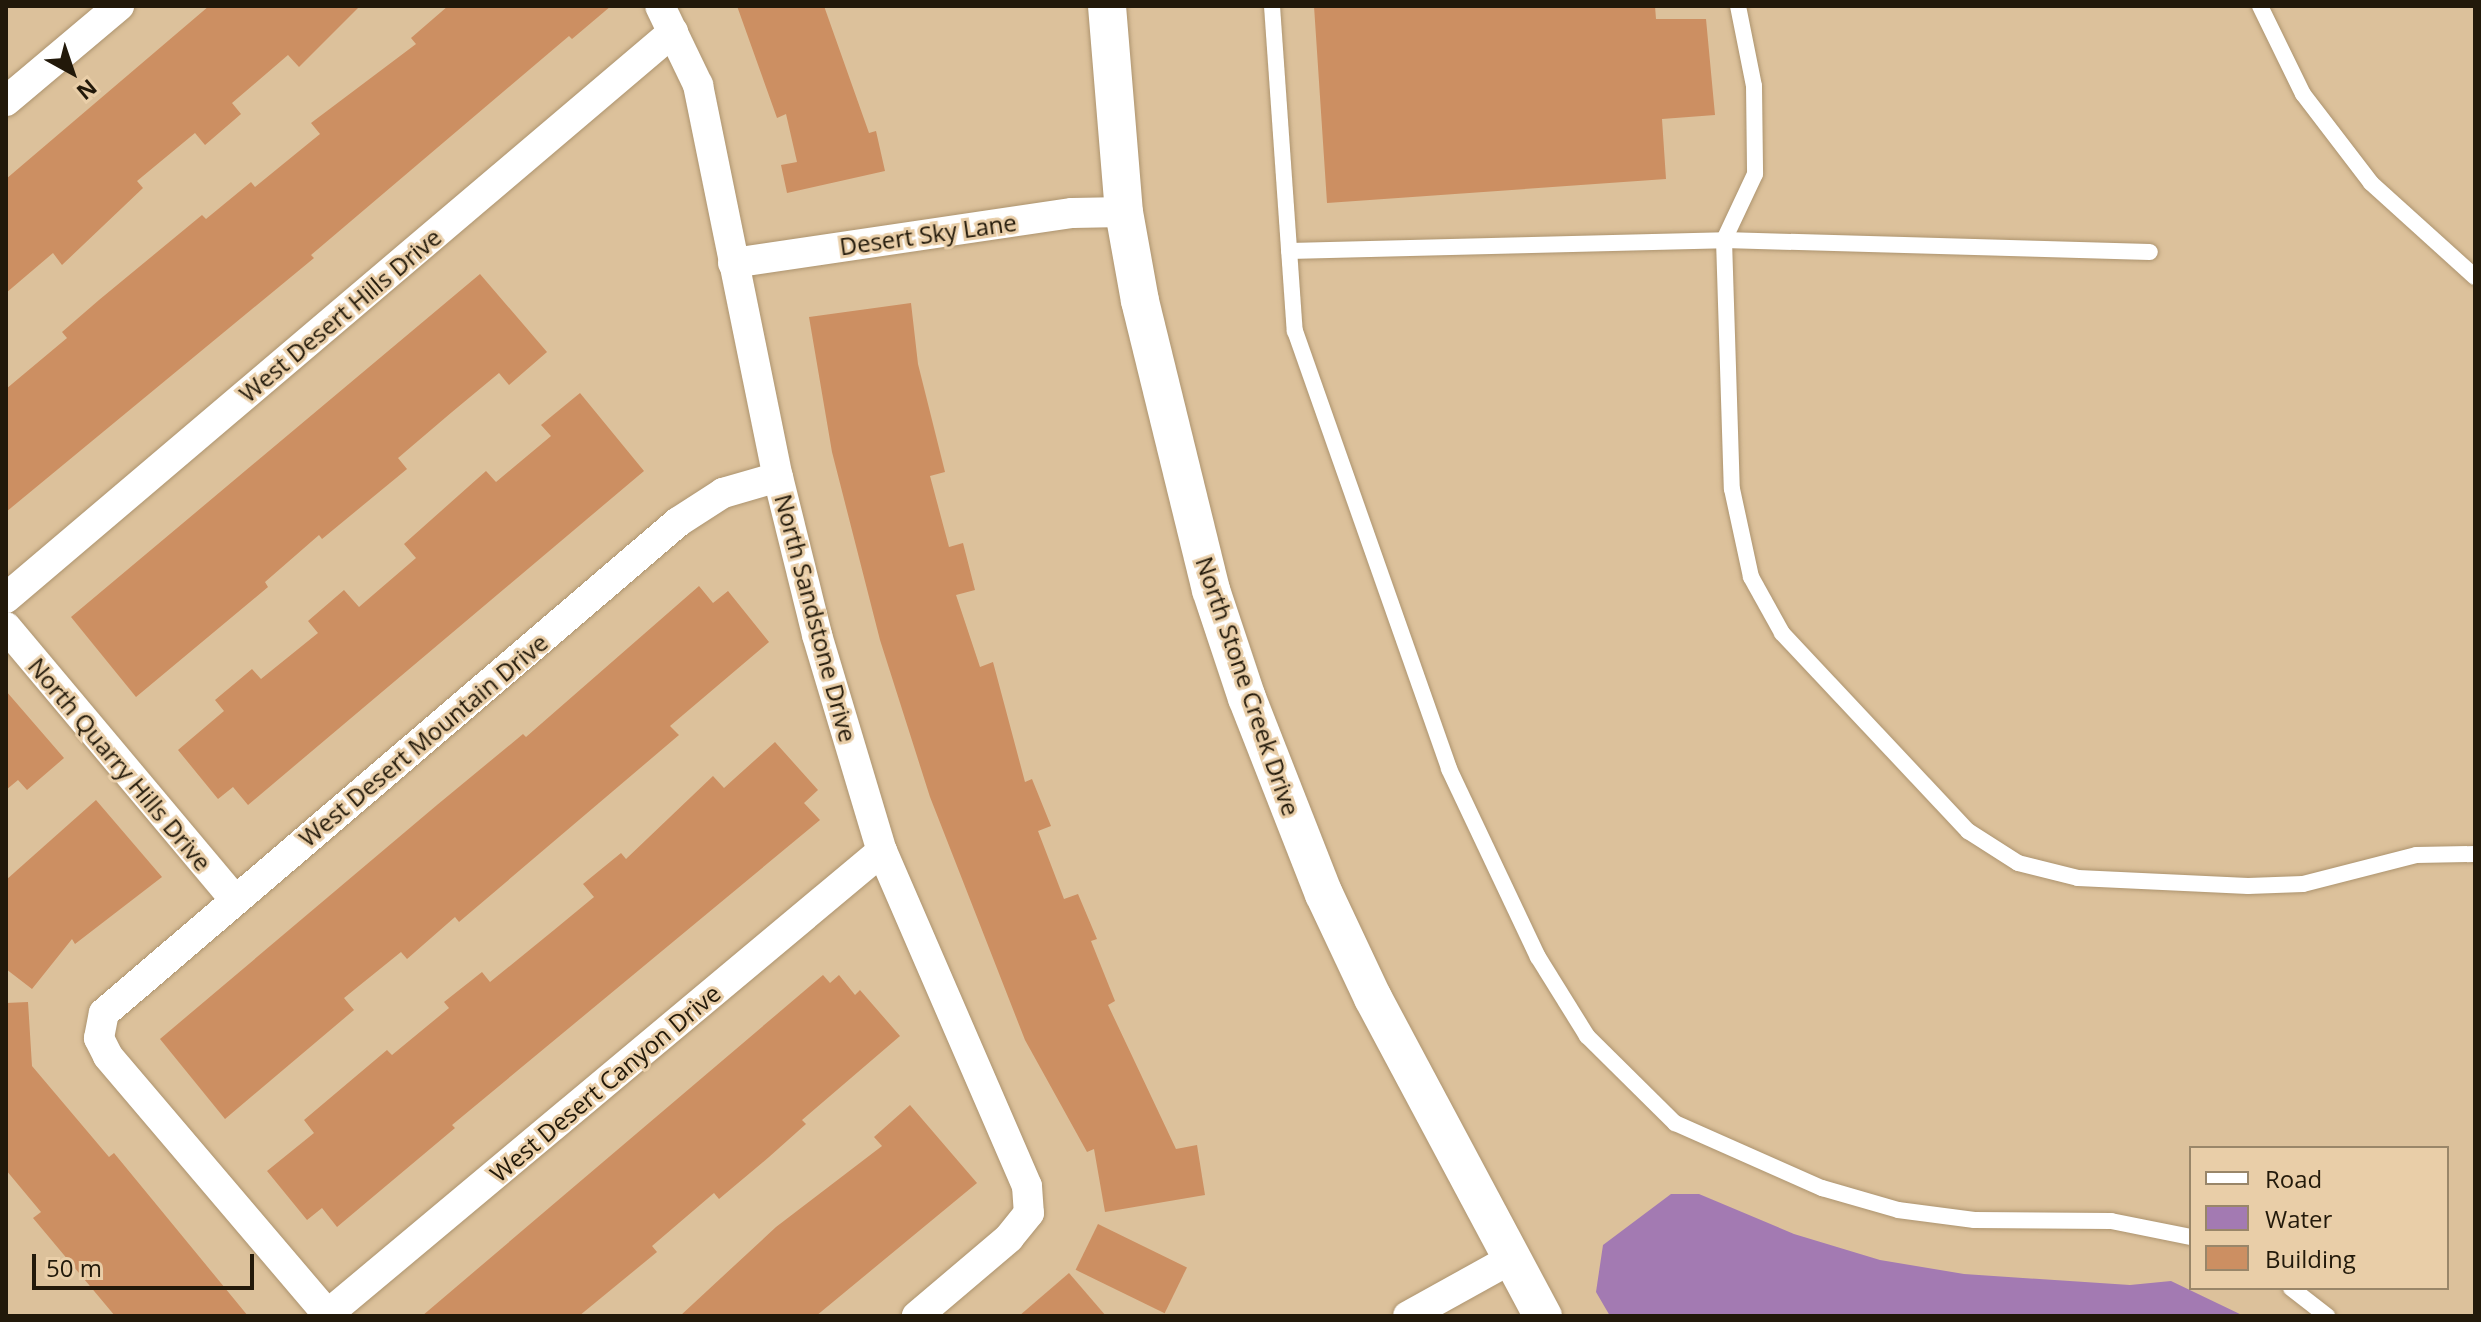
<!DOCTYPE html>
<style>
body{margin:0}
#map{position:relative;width:2481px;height:1322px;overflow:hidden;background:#dcc19b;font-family:"Open Sans",sans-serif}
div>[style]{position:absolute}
.water>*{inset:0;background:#a37ab2}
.building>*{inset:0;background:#cc8f62;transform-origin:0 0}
.roads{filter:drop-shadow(0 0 2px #ad946f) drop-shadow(0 0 2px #ad946f)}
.service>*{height:16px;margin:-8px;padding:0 8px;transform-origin:8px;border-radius:8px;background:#fff}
.minor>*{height:30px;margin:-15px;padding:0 15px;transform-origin:15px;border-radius:15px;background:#fff}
.tertiary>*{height:38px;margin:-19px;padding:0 19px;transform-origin:19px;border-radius:19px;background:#fff}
span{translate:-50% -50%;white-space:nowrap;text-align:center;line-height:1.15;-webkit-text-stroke:6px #e9cea8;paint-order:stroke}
.street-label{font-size:24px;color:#22190a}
.frame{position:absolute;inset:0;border:8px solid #22190a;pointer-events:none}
.legend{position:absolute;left:2189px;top:1146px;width:260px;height:144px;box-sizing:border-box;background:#e9cea8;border:2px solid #998669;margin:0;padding:10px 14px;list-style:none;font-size:24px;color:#22190a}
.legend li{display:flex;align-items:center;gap:16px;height:40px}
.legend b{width:40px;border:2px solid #998669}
.north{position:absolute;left:32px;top:32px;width:80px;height:80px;-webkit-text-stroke:6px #e9cea8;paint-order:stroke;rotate:140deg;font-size:22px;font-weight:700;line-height:32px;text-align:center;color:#22190a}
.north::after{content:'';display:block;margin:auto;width:28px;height:36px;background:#22190a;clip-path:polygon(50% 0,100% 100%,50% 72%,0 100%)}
.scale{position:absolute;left:32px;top:1254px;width:222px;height:36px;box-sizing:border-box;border:4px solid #22190a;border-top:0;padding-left:10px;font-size:24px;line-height:28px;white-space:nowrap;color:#22190a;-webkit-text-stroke:6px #e9cea8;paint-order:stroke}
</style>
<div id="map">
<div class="water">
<div style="clip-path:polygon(1671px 1194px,1699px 1194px,1794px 1234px,1880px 1260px,1964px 1274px,2130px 1285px,2171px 1281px,2244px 1316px,1610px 1316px,1596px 1292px,1603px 1245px)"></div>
</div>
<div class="building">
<div style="clip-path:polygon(209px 6px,360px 6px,299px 67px,288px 55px,232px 103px,241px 114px,205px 145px,195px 133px,137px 181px,143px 188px,62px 265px,53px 253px,6px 293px,6px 179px)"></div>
<div style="clip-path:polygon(448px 6px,611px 6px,572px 39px,569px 36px,311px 255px,314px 258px,6px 512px,6px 389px,67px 338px,62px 332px,99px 300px,202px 215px,206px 219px,251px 182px,255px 187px,320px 134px,311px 123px,416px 44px,411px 38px)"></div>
<div style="clip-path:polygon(737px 6px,824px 6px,869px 133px,876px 131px,885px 171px,787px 193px,781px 165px,797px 162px,786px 114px,777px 118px)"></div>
<div style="clip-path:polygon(1314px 6px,1655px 6px,1656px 19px,1706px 19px,1715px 115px,1662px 119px,1666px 179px,1327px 203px)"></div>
<div style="clip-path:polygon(480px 274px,547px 352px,509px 385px,499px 373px,452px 412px,398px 458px,407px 469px,322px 539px,319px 535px,265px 582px,268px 587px,136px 697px,71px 617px)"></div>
<div style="clip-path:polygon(911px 303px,918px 364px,945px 472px,930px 476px,949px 547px,963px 543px,975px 590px,956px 595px,980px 667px,993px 662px,1025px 782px,1032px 779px,1051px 826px,1038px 831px,1064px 899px,1078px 894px,1097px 939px,1091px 941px,1115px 1001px,1108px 1005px,1176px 1149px,1197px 1145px,1205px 1195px,1105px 1212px,1094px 1149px,1087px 1152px,1025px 1040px,930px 797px,880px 640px,832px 452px,809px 317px)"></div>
<div style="clip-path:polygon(580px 393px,644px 471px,248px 805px,233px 787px,218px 799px,178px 750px,224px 711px,215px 700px,252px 669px,261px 679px,318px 633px,308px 621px,344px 590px,359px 607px,416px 558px,404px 544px,486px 471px,496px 482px,551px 436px,541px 425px)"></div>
<div style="clip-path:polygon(699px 586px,713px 603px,728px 591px,769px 642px,670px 726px,679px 735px,459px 922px,455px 917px,407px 959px,401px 952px,344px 998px,354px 1010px,225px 1119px,160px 1039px,437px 805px,523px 734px,526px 737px)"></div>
<div style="clip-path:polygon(6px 691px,64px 758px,27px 790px,18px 780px,6px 790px)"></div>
<div style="clip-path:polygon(775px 742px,818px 790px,804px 803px,820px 820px,452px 1125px,455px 1128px,337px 1227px,322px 1208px,307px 1220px,267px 1171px,314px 1133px,304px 1120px,387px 1050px,392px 1055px,449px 1008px,444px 1002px,482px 972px,490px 982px,554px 930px,594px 897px,583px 884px,621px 853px,626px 859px,713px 776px,724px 788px)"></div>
<div style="clip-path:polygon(96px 800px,162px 877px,75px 944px,72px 939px,32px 989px,6px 969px,6px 880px)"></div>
<div style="clip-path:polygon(823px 975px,830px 983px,839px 975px,855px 995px,860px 990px,900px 1036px,802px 1120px,806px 1124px,769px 1157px,719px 1199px,714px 1193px,652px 1246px,657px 1252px,579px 1316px,422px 1316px)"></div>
<div style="clip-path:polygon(28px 1002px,32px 1066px,109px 1157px,114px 1153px,248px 1316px,115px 1316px,33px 1218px,41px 1212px,6px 1170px,6px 1003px)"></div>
<div style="clip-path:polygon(910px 1105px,977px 1183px,816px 1316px,680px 1316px,776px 1227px,882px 1146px,874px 1137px)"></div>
<div style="left:1098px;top:1224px;width:99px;height:51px;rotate:26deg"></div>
<div style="clip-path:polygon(1069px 1273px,1106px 1316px,1019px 1316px)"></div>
</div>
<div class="roads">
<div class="service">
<div style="left:1272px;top:6px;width:326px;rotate:86deg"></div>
<div style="left:1295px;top:331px;width:464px;rotate:70.6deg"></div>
<div style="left:1449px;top:769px;width:208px;rotate:64.7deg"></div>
<div style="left:1538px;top:957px;width:93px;rotate:58.2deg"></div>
<div style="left:1587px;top:1036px;width:124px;rotate:44.7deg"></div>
<div style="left:1675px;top:1123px;width:161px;rotate:23.9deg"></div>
<div style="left:1822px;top:1188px;width:79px;rotate:16.1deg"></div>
<div style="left:1898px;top:1210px;width:77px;rotate:7.5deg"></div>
<div style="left:1974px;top:1220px;width:137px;rotate:0.4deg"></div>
<div style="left:2111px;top:1221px;width:82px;rotate:11.3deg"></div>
<div style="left:1738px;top:6px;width:82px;rotate:78.7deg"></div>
<div style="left:1754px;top:86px;width:88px;rotate:89.3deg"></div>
<div style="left:1755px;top:174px;width:73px;rotate:115.2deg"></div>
<div style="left:1724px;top:240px;width:249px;rotate:88.2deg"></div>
<div style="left:1732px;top:489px;width:90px;rotate:77.8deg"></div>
<div style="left:1751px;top:577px;width:64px;rotate:61deg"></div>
<div style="left:1782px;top:633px;width:272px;rotate:46.8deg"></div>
<div style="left:1968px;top:831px;width:59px;rotate:32.6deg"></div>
<div style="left:2018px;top:863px;width:62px;rotate:14deg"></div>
<div style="left:2078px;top:878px;width:170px;rotate:2.7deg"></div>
<div style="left:2248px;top:886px;width:55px;rotate:-2.1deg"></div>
<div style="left:2303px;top:884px;width:117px;rotate:-14.4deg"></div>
<div style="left:2416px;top:855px;width:59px;rotate:-1deg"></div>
<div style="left:2260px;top:6px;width:98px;rotate:64deg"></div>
<div style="left:2303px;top:94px;width:112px;rotate:52.6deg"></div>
<div style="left:2371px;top:183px;width:140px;rotate:42.1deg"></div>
<div style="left:1289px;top:251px;width:435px;rotate:-1.4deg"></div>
<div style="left:1724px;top:240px;width:426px;rotate:1.6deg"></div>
<div style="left:2291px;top:1288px;width:46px;rotate:37.9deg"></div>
</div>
<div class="minor">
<div style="left:660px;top:6px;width:88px;rotate:64.3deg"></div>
<div style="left:698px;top:85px;width:400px;rotate:78.5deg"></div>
<div style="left:778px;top:477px;width:163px;rotate:76.1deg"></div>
<div style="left:817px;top:635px;width:226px;rotate:73.3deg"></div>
<div style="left:882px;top:851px;width:365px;rotate:66.6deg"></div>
<div style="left:1027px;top:1186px;width:27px;rotate:86deg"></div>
<div style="left:1029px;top:1213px;width:32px;rotate:129deg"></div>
<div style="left:1009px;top:1238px;width:121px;rotate:139.7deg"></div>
<div style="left:6px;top:101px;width:148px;rotate:-40.1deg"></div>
<div style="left:733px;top:263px;width:343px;rotate:-8.4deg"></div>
<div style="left:1072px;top:213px;width:52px;rotate:-1.1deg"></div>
<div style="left:6px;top:598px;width:875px;rotate:-40.32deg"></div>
<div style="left:6px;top:627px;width:356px;rotate:50deg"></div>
<div style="left:328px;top:1314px;width:722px;rotate:-39.89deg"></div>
<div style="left:329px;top:1316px;width:341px;rotate:-130.4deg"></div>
<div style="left:108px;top:1056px;width:20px;rotate:-117deg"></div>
<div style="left:99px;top:1038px;width:25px;rotate:-79deg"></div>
<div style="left:104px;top:1013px;width:755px;rotate:-40.54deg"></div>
<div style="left:678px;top:522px;width:54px;rotate:-32.8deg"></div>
<div style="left:723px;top:493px;width:57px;rotate:-16.2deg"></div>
<div style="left:1408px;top:1316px;width:118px;rotate:-29deg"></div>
</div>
<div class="tertiary">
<div style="left:1107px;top:6px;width:207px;rotate:85.3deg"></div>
<div style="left:1124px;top:212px;width:90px;rotate:79.8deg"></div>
<div style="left:1140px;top:301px;width:298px;rotate:76.2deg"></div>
<div style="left:1211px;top:590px;width:114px;rotate:71.6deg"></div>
<div style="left:1247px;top:698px;width:211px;rotate:68.6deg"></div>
<div style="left:1324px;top:894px;width:115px;rotate:64.8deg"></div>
<div style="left:1373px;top:998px;width:361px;rotate:61.9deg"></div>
</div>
</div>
<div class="street-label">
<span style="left:928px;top:234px;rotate:-8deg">Desert Sky Lane</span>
<span style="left:340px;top:315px;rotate:-40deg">West Desert Hills Drive</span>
<span style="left:816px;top:618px;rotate:75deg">North Sandstone Drive</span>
<span style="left:1248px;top:686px;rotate:71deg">North Stone Creek Drive</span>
<span style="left:423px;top:740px;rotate:-40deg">West Desert Mountain Drive</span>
<span style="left:120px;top:764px;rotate:50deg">North Quarry Hills Drive</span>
<span style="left:605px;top:1083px;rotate:-40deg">West Desert Canyon Drive</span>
</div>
<div class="frame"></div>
<ul class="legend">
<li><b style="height:10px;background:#fff"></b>Road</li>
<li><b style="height:22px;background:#a37ab2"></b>Water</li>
<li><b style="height:22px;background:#cc8f62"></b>Building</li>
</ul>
<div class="north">N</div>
<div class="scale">50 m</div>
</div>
